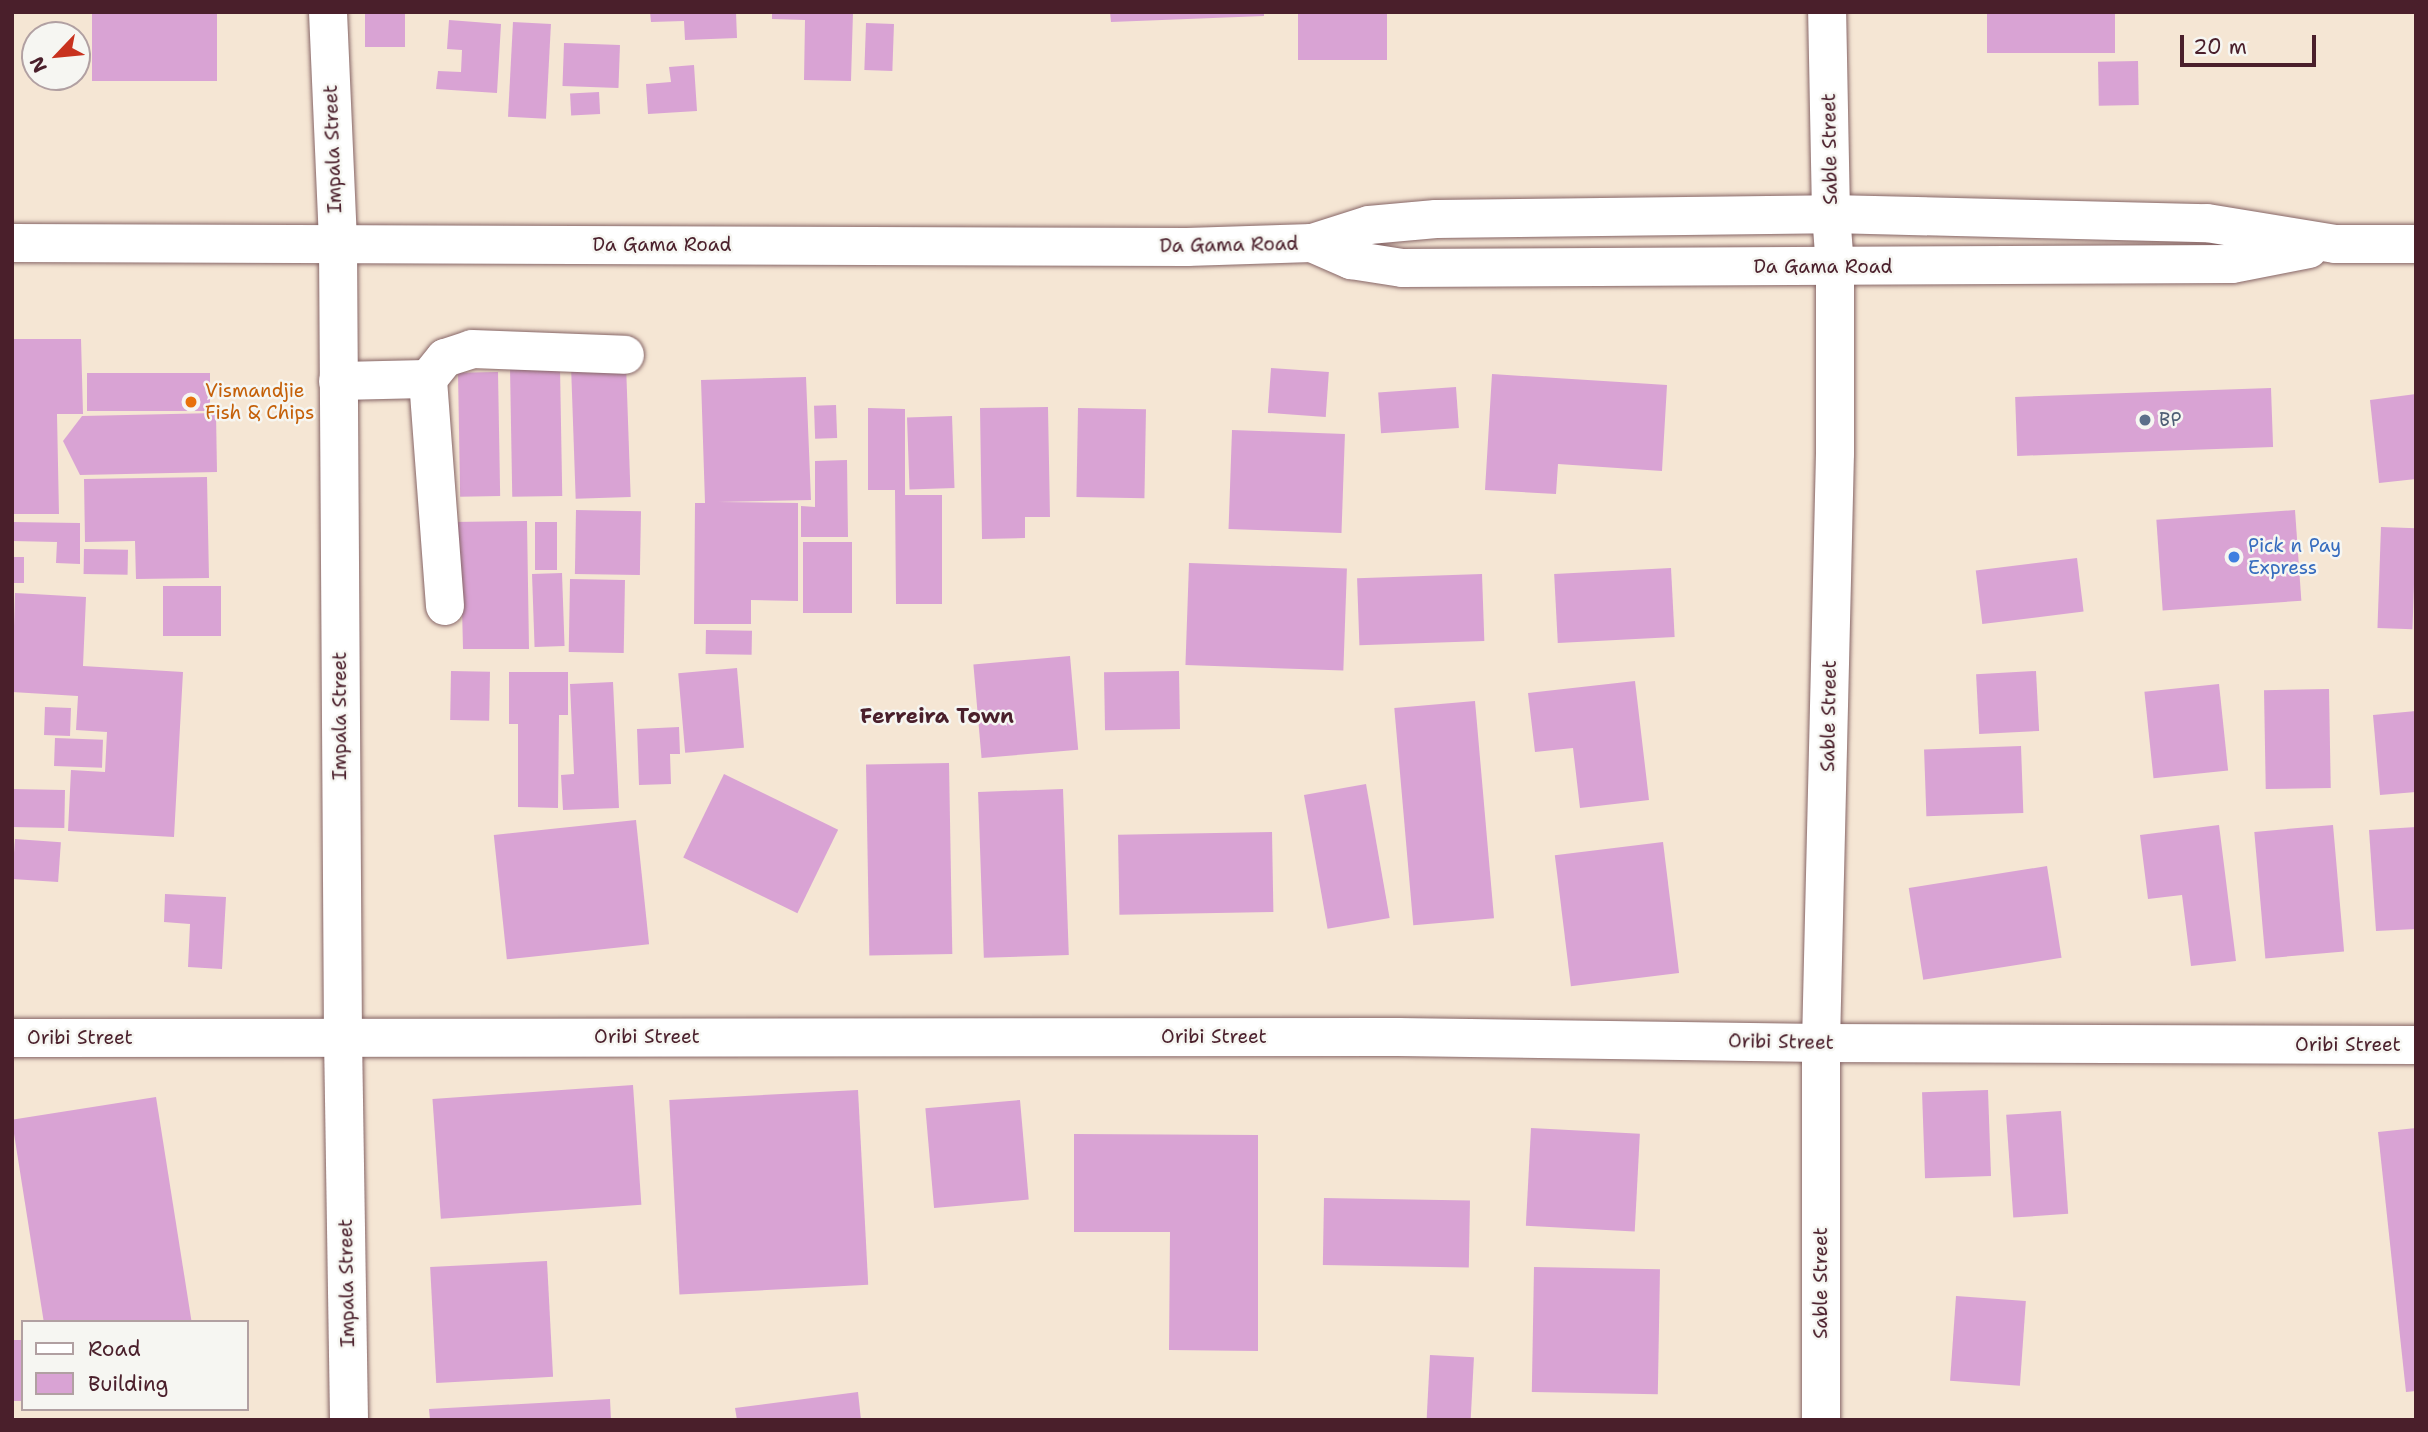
<!DOCTYPE html>
<style>
body{margin:0}
#map{position:relative;width:2428px;height:1432px;overflow:hidden;background:#f5e6d4;font-family:"Shantell Sans",sans-serif}
div>[style]{position:absolute}
.building>*{inset:0;background:#d9a3d4;transform-origin:0 0}
.roads{filter:drop-shadow(0 0 2px #866566) drop-shadow(0 0 2px #866566)}
.minor>*{height:38px;margin:-19px;padding:0 19px;transform-origin:19px;border-radius:19px;background:#fff}
.dots>*{width:19px;height:19px;translate:-50% -50%;box-sizing:border-box;border:4px solid #f6f6f2;border-radius:50%}
span{translate:-50% -50%;white-space:nowrap;text-align:center;line-height:1.15;-webkit-text-stroke:5px #f6f6f2;paint-order:stroke}
.street-label{font-size:19px;color:#4a1f2b}
.food-label{font-size:19px;color:#c56008}
.left{translate:0 -50%;text-align:left}
.service-label{font-size:19px;color:#4e5e75}
.shop-label{font-size:19px;color:#366cbe}
.neighbourhood-label{font-size:21px;color:#4a1f2b;font-weight:700}
.frame{position:absolute;inset:0;border:14px solid #4a1f2b;pointer-events:none}
.legend{position:absolute;left:21px;top:1320px;width:228px;height:91px;box-sizing:border-box;background:#f6f6f2;border:2px solid #b1a0a2;margin:0;padding:9px 12px;list-style:none;font-size:21px;color:#4a1f2b}
.legend li{display:flex;align-items:center;gap:14px;height:35px}
.legend b{width:35px;border:2px solid #b1a0a2}
.north{position:absolute;left:21px;top:21px;width:70px;height:70px;box-sizing:border-box;background:#f6f6f2;border:2px solid #b1a0a2;border-radius:50%;rotate:244deg;font-size:19px;font-weight:700;line-height:28px;text-align:center;color:#4a1f2b}
.north::after{content:'';display:block;margin:auto;width:24px;height:32px;background:#c8321e;clip-path:polygon(50% 0,100% 100%,50% 72%,0 100%)}
.scale{position:absolute;left:2180px;top:35px;width:136px;height:32px;box-sizing:border-box;border:4px solid #4a1f2b;border-top:0;padding-left:9px;font-size:21px;line-height:24px;white-space:nowrap;color:#4a1f2b;-webkit-text-stroke:5px #f6f6f2;paint-order:stroke}
</style>
<div id="map">
<div class="building">
<div style="left:92px;top:12px;width:125px;height:69px"></div>
<div style="left:365px;top:12px;width:40px;height:35px"></div>
<div style="clip-path:polygon(650px 12px,736px 12px,737px 38px,685px 40px,684px 21px,651px 22px)"></div>
<div style="clip-path:polygon(772px 12px,853px 12px,851px 81px,804px 80px,805px 20px,772px 19px)"></div>
<div style="clip-path:polygon(1110px 12px,1264px 12px,1264px 16px,1111px 22px)"></div>
<div style="left:1298px;top:12px;width:89px;height:48px"></div>
<div style="left:1987px;top:12px;width:128px;height:41px"></div>
<div style="clip-path:polygon(449px 20px,501px 24px,497px 93px,436px 89px,438px 71px,461px 72px,462px 50px,447px 49px)"></div>
<div style="left:513px;top:22px;width:38px;height:95px;rotate:3deg"></div>
<div style="left:866px;top:23px;width:28px;height:47px;rotate:2deg"></div>
<div style="left:564px;top:43px;width:56px;height:43px;rotate:2deg"></div>
<div style="left:2138px;top:61px;width:44px;height:40px;rotate:89deg"></div>
<div style="clip-path:polygon(694px 65px,697px 111px,648px 114px,646px 84px,671px 82px,669px 67px)"></div>
<div style="left:599px;top:92px;width:22px;height:29px;rotate:87deg"></div>
<div style="clip-path:polygon(12px 339px,81px 339px,83px 414px,57px 414px,59px 514px,12px 514px)"></div>
<div style="left:626px;top:364px;width:133px;height:55px;rotate:88deg"></div>
<div style="left:560px;top:367px;width:129px;height:50px;rotate:89deg"></div>
<div style="left:1271px;top:368px;width:58px;height:45px;rotate:4deg"></div>
<div style="left:498px;top:372px;width:124px;height:40px;rotate:89deg"></div>
<div style="left:210px;top:373px;width:38px;height:123px;rotate:90deg"></div>
<div style="clip-path:polygon(1492px 374px,1667px 385px,1662px 471px,1558px 464px,1556px 494px,1485px 490px)"></div>
<div style="clip-path:polygon(806px 377px,811px 500px,718px 502px,798px 503px,798px 601px,751px 600px,751px 624px,694px 624px,695px 503px,705px 503px,701px 380px)"></div>
<div style="left:1456px;top:387px;width:41px;height:78px;rotate:86deg"></div>
<div style="left:2271px;top:388px;width:59px;height:256px;rotate:88deg"></div>
<div style="clip-path:polygon(2416px 394px,2416px 479px,2379px 483px,2370px 400px)"></div>
<div style="left:836px;top:405px;width:33px;height:22px;rotate:88deg"></div>
<div style="clip-path:polygon(1048px 407px,1050px 517px,1025px 517px,1025px 538px,982px 539px,980px 408px)"></div>
<div style="clip-path:polygon(868px 408px,905px 409px,905px 495px,942px 495px,942px 604px,896px 604px,895px 490px,868px 490px)"></div>
<div style="left:1078px;top:408px;width:68px;height:89px;rotate:1deg"></div>
<div style="clip-path:polygon(216px 413px,217px 472px,80px 475px,63px 441px,82px 416px)"></div>
<div style="left:952px;top:416px;width:72px;height:45px;rotate:88deg"></div>
<div style="left:1232px;top:430px;width:113px;height:99px;rotate:2deg"></div>
<div style="clip-path:polygon(847px 460px,848px 537px,801px 537px,801px 506px,815px 507px,815px 461px)"></div>
<div style="clip-path:polygon(207px 477px,209px 578px,136px 579px,135px 541px,85px 542px,84px 479px)"></div>
<div style="left:576px;top:510px;width:65px;height:64px;rotate:1deg"></div>
<div style="left:2295px;top:510px;width:91px;height:139px;rotate:86deg"></div>
<div style="clip-path:polygon(527px 521px,529px 649px,463px 649px,462px 608px,451px 522px)"></div>
<div style="clip-path:polygon(12px 522px,80px 523px,80px 564px,56px 563px,57px 542px,12px 541px)"></div>
<div style="left:535px;top:522px;width:22px;height:48px"></div>
<div style="left:2381px;top:527px;width:35px;height:101px;rotate:2deg"></div>
<div style="left:803px;top:542px;width:49px;height:71px"></div>
<div style="left:84px;top:549px;width:44px;height:25px;rotate:1deg"></div>
<div style="left:12px;top:557px;width:12px;height:26px"></div>
<div style="left:2077px;top:558px;width:54px;height:102px;rotate:83deg"></div>
<div style="left:1189px;top:563px;width:158px;height:102px;rotate:2deg"></div>
<div style="left:1671px;top:568px;width:69px;height:117px;rotate:87deg"></div>
<div style="left:562px;top:573px;width:73px;height:30px;rotate:88deg"></div>
<div style="left:1482px;top:574px;width:67px;height:125px;rotate:88deg"></div>
<div style="left:570px;top:579px;width:55px;height:73px;rotate:1deg"></div>
<div style="left:163px;top:586px;width:58px;height:50px"></div>
<div style="clip-path:polygon(15px 593px,86px 597px,83px 666px,183px 672px,174px 837px,68px 831px,71px 770px,105px 772px,107px 732px,76px 730px,78px 696px,12px 692px)"></div>
<div style="left:706px;top:630px;width:46px;height:24px;rotate:1deg"></div>
<div style="left:1070px;top:656px;width:94px;height:97px;rotate:85deg"></div>
<div style="left:737px;top:668px;width:80px;height:59px;rotate:85deg"></div>
<div style="left:451px;top:671px;width:39px;height:49px;rotate:1deg"></div>
<div style="left:1179px;top:671px;width:58px;height:75px;rotate:89deg"></div>
<div style="left:2036px;top:671px;width:60px;height:60px;rotate:87deg"></div>
<div style="clip-path:polygon(509px 672px,568px 672px,568px 715px,559px 715px,558px 808px,518px 807px,518px 724px,509px 724px)"></div>
<div style="clip-path:polygon(1635px 681px,1649px 800px,1580px 808px,1573px 748px,1535px 752px,1528px 693px)"></div>
<div style="clip-path:polygon(613px 682px,619px 808px,563px 810px,561px 775px,574px 774px,570px 684px)"></div>
<div style="left:2219px;top:684px;width:87px;height:75px;rotate:84deg"></div>
<div style="left:2329px;top:689px;width:99px;height:65px;rotate:89deg"></div>
<div style="left:1475px;top:701px;width:218px;height:81px;rotate:85deg"></div>
<div style="left:45px;top:707px;width:26px;height:28px;rotate:2deg"></div>
<div style="clip-path:polygon(2416px 711px,2416px 792px,2380px 795px,2373px 715px)"></div>
<div style="clip-path:polygon(679px 727px,680px 754px,670px 754px,671px 784px,639px 785px,637px 729px)"></div>
<div style="left:55px;top:738px;width:48px;height:28px;rotate:2deg"></div>
<div style="left:2021px;top:746px;width:67px;height:97px;rotate:88deg"></div>
<div style="left:949px;top:763px;width:191px;height:83px;rotate:89deg"></div>
<div style="left:724px;top:774px;width:127px;height:93px;rotate:26deg"></div>
<div style="left:1366px;top:784px;width:136px;height:63px;rotate:80deg"></div>
<div style="left:12px;top:789px;width:53px;height:38px;rotate:1deg"></div>
<div style="left:1063px;top:789px;width:166px;height:85px;rotate:88deg"></div>
<div style="left:636px;top:820px;width:125px;height:143px;rotate:84deg"></div>
<div style="clip-path:polygon(2219px 825px,2236px 961px,2191px 966px,2182px 895px,2148px 899px,2140px 835px)"></div>
<div style="left:2333px;top:825px;width:127px;height:79px;rotate:85deg"></div>
<div style="clip-path:polygon(2416px 827px,2416px 929px,2376px 931px,2369px 830px)"></div>
<div style="left:1272px;top:832px;width:80px;height:154px;rotate:89deg"></div>
<div style="left:15px;top:839px;width:46px;height:40px;rotate:4deg"></div>
<div style="left:1663px;top:842px;width:132px;height:109px;rotate:83deg"></div>
<div style="left:2047px;top:866px;width:93px;height:140px;rotate:81deg"></div>
<div style="clip-path:polygon(165px 894px,226px 897px,222px 969px,188px 967px,190px 924px,164px 922px)"></div>
<div style="left:633px;top:1085px;width:120px;height:201px;rotate:86deg"></div>
<div style="left:858px;top:1090px;width:195px;height:189px;rotate:87deg"></div>
<div style="left:1988px;top:1090px;width:86px;height:66px;rotate:88deg"></div>
<div style="left:156px;top:1097px;width:228px;height:146px;rotate:81deg"></div>
<div style="left:1020px;top:1100px;width:100px;height:95px;rotate:85deg"></div>
<div style="left:2061px;top:1111px;width:103px;height:55px;rotate:86deg"></div>
<div style="left:1531px;top:1128px;width:109px;height:98px;rotate:3deg"></div>
<div style="clip-path:polygon(2416px 1128px,2416px 1391px,2406px 1392px,2378px 1132px)"></div>
<div style="clip-path:polygon(1074px 1134px,1258px 1135px,1258px 1351px,1169px 1350px,1170px 1232px,1074px 1232px)"></div>
<div style="left:1324px;top:1198px;width:146px;height:67px;rotate:1deg"></div>
<div style="left:547px;top:1261px;width:116px;height:117px;rotate:87deg"></div>
<div style="left:1534px;top:1267px;width:126px;height:125px;rotate:1deg"></div>
<div style="left:1956px;top:1296px;width:70px;height:85px;rotate:4deg"></div>
<div style="left:23px;top:1340px;width:61px;height:12px;rotate:90deg"></div>
<div style="left:1430px;top:1355px;width:44px;height:65px;rotate:3deg"></div>
<div style="clip-path:polygon(858px 1392px,861px 1420px,737px 1420px,735px 1408px)"></div>
<div style="clip-path:polygon(610px 1399px,611px 1420px,430px 1420px,429px 1409px)"></div>
</div>
<div class="roads">
<div class="minor">
<div style="left:328px;top:12px;width:232px;rotate:87.5deg"></div>
<div style="left:338px;top:244px;width:793px;rotate:89.64deg"></div>
<div style="left:343px;top:1037px;width:383px;rotate:89.1deg"></div>
<div style="left:12px;top:243px;width:1175px;rotate:0.2deg"></div>
<div style="left:1187px;top:247px;width:125px;rotate:-1.8deg"></div>
<div style="left:1312px;top:243px;width:60px;rotate:-17.5deg"></div>
<div style="left:1369px;top:225px;width:67px;rotate:-5.1deg"></div>
<div style="left:1436px;top:219px;width:395px;rotate:-0.7deg"></div>
<div style="left:1831px;top:214px;width:376px;rotate:1.4deg"></div>
<div style="left:2207px;top:223px;width:130px;rotate:9.3deg"></div>
<div style="left:2335px;top:244px;width:81px"></div>
<div style="left:1312px;top:243px;width:43px;rotate:23.6deg"></div>
<div style="left:1351px;top:260px;width:52px;rotate:8.9deg"></div>
<div style="left:1402px;top:268px;width:830px;rotate:-0.28deg"></div>
<div style="left:2232px;top:264px;width:78px;rotate:-11deg"></div>
<div style="left:338px;top:381px;width:90px;rotate:-1.3deg"></div>
<div style="left:445px;top:606px;width:228px;rotate:-94.3deg"></div>
<div style="left:428px;top:379px;width:27px;rotate:-51deg"></div>
<div style="left:445px;top:358px;width:28px;rotate:-18deg"></div>
<div style="left:472px;top:349px;width:153px;rotate:2.2deg"></div>
<div style="left:12px;top:1038px;width:1386px;rotate:-0.04deg"></div>
<div style="left:1398px;top:1037px;width:423px;rotate:0.8deg"></div>
<div style="left:1821px;top:1043px;width:595px;rotate:0.19deg"></div>
<div style="left:1821px;top:1420px;width:377px;rotate:-90deg"></div>
<div style="left:1821px;top:1043px;width:590px;rotate:-88.64deg"></div>
<div style="left:1835px;top:453px;width:186px;rotate:-90deg"></div>
<div style="left:1835px;top:267px;width:53px;rotate:-94.3deg"></div>
<div style="left:1831px;top:214px;width:202px;rotate:-91.1deg"></div>
</div>
</div>
<div class="dots">
<div style="left:191px;top:402px;background:#e8710a"></div>
<div style="left:2145px;top:420px;background:#5c6f8a"></div>
<div style="left:2234px;top:557px;background:#3f7fe0"></div>
</div>
<div class="street-label">
<span style="left:333px;top:149px;rotate:-92deg">Impala Street</span>
<span style="left:1830px;top:149px;rotate:-91deg">Sable Street</span>
<span style="left:662px;top:245px">Da Gama Road</span>
<span style="left:1229px;top:245px;rotate:-1deg">Da Gama Road</span>
<span style="left:1823px;top:267px">Da Gama Road</span>
<span style="left:340px;top:716px;rotate:-90deg">Impala Street</span>
<span style="left:1829px;top:716px;rotate:-89deg">Sable Street</span>
<span style="left:647px;top:1037px">Oribi Street</span>
<span style="left:1214px;top:1037px">Oribi Street</span>
<span style="left:80px;top:1038px">Oribi Street</span>
<span style="left:1781px;top:1042px;rotate:1deg">Oribi Street</span>
<span style="left:2348px;top:1045px">Oribi Street</span>
<span style="left:347px;top:1283px;rotate:-91deg">Impala Street</span>
<span style="left:1821px;top:1283px;rotate:-90deg">Sable Street</span>
</div>
<div class="food-label">
<span class="left" style="left:205px;top:402px">Vismandjie<br>Fish &amp; Chips</span>
</div>
<div class="service-label">
<span class="left" style="left:2159px;top:420px">BP</span>
</div>
<div class="shop-label">
<span class="left" style="left:2248px;top:557px">Pick n Pay<br>Express</span>
</div>
<div class="neighbourhood-label">
<span style="left:937px;top:716px">Ferreira Town</span>
</div>
<div class="frame"></div>
<ul class="legend">
<li><b style="height:9px;background:#fff"></b>Road</li>
<li><b style="height:19px;background:#d9a3d4"></b>Building</li>
</ul>
<div class="north">N</div>
<div class="scale">20 m</div>
</div>
